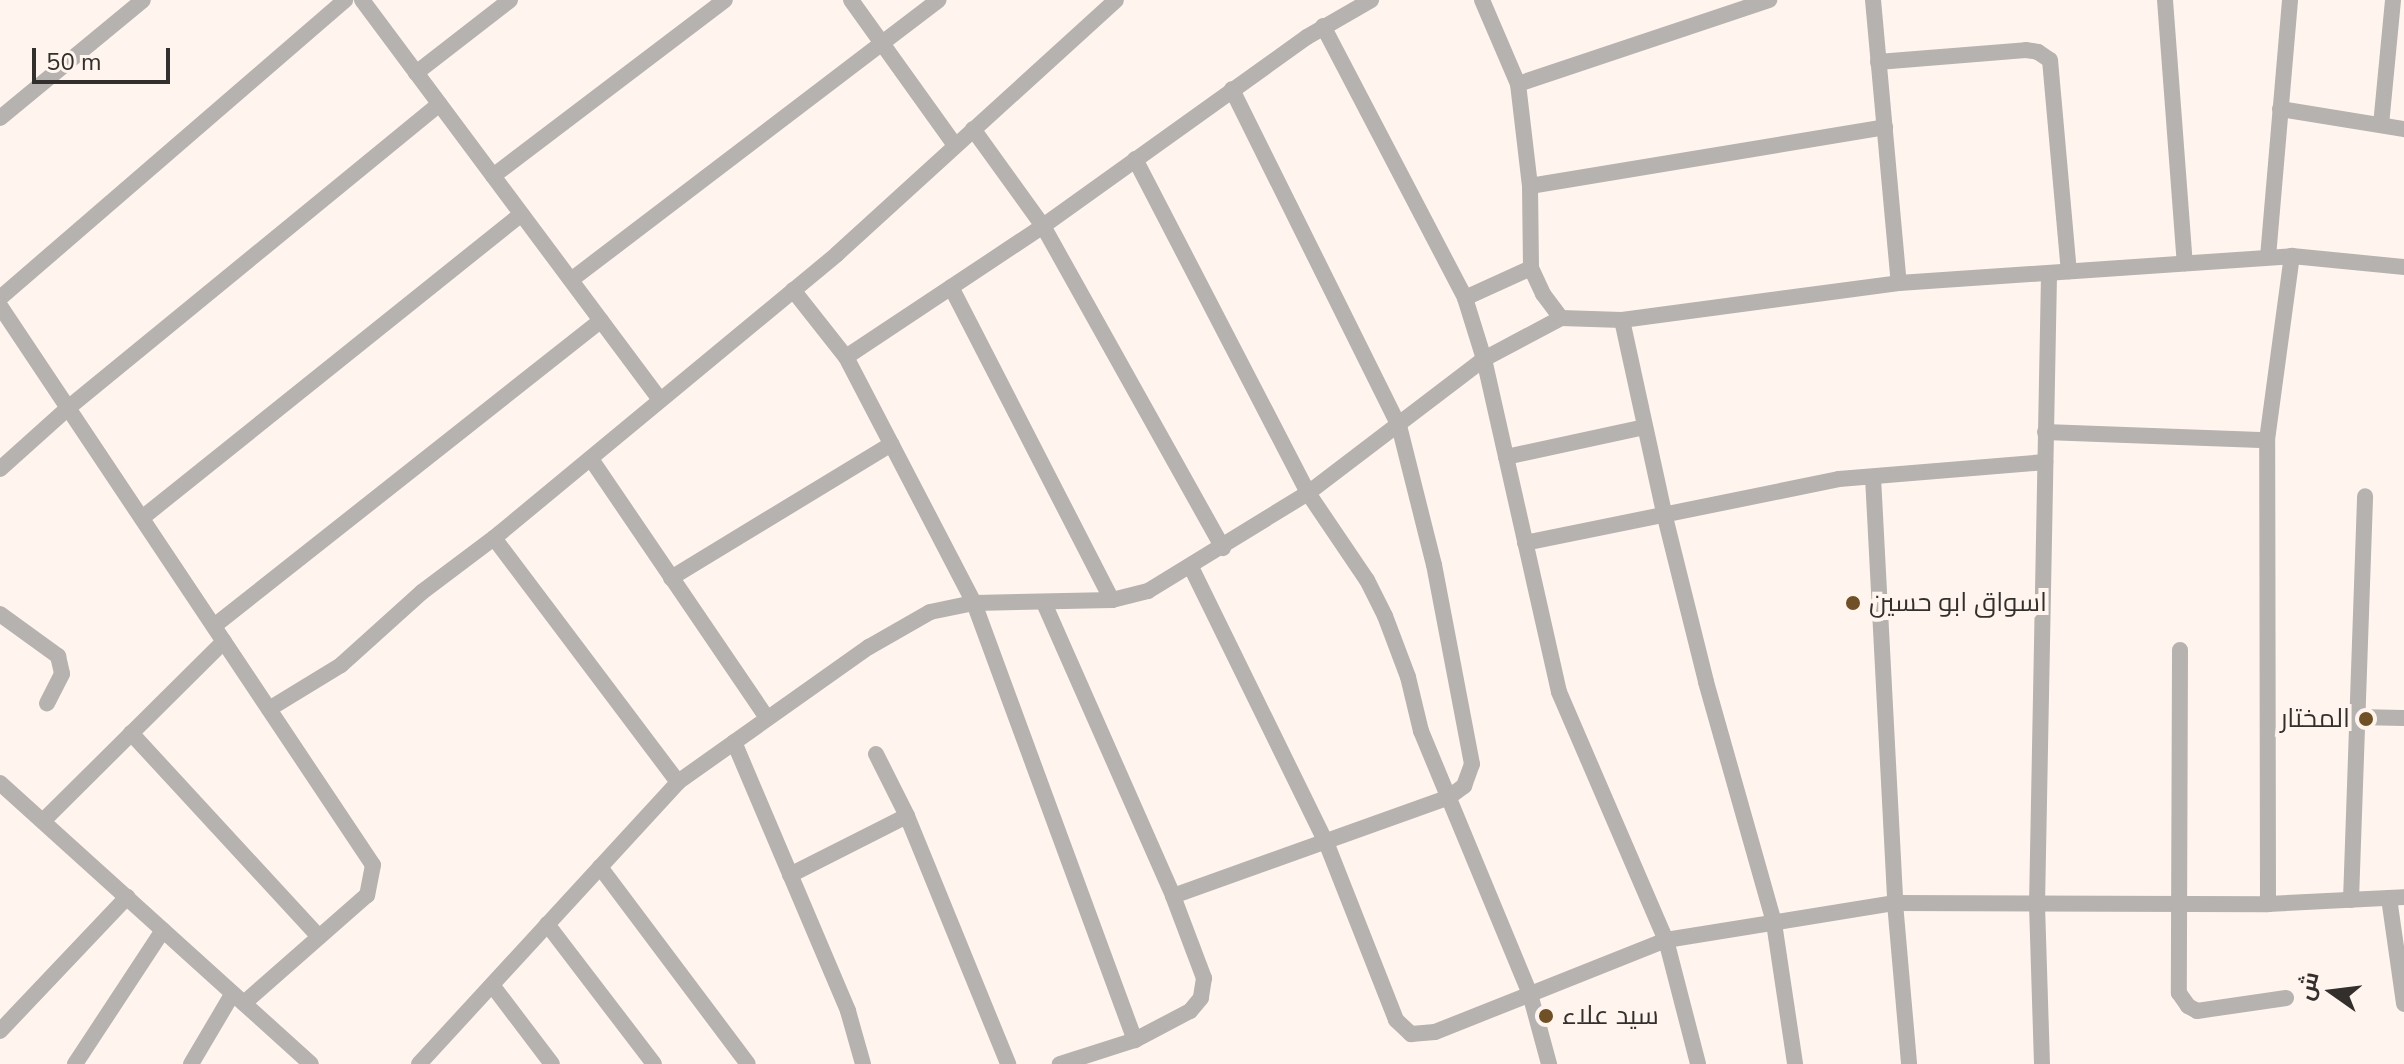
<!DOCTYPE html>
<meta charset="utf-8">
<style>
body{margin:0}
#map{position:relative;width:2404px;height:1064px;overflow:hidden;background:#fff5ee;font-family:"Nunito Sans",Cairo,sans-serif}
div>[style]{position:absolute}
.street>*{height:16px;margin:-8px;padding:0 8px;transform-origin:8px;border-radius:8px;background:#b6b2af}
.dots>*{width:22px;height:22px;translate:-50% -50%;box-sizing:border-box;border:4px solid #fff5ee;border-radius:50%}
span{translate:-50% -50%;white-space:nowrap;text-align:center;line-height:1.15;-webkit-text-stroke:8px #fff5ee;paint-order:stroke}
.poi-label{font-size:26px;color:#332f2d}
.left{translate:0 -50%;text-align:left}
.right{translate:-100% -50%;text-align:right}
.north{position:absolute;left:2292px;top:952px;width:80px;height:80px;-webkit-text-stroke:6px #fff5ee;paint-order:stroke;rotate:284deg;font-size:22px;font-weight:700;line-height:32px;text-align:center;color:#332f2d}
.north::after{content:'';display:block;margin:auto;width:28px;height:36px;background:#332f2d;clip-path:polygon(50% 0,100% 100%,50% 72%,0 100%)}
.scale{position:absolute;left:32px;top:48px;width:138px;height:36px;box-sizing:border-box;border:4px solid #332f2d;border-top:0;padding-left:10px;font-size:24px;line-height:28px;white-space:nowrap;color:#332f2d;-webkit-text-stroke:6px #fff5ee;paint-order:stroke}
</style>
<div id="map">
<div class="street">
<div style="left:362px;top:0;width:499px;rotate:53.3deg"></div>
<div style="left:851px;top:0;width:178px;rotate:54.4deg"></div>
<div style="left:1482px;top:0;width:91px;rotate:66.8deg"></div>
<div style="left:1518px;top:84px;width:103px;rotate:83.3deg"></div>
<div style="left:1530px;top:186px;width:82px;rotate:89.3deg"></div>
<div style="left:1531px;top:268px;width:29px;rotate:65deg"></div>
<div style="left:1543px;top:294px;width:30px;rotate:53deg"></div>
<div style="left:1873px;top:0;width:284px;rotate:84.8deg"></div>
<div style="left:2165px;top:0;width:264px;rotate:85.7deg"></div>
<div style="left:1323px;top:26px;width:307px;rotate:62.4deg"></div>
<div style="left:1465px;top:298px;width:64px;rotate:72.7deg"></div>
<div style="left:1484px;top:359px;width:341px;rotate:77.3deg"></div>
<div style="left:1559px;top:692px;width:270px;rotate:66.7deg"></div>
<div style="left:1666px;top:940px;width:128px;rotate:75.5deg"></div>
<div style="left:1878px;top:62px;width:148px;rotate:-4.6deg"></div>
<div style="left:2026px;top:50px;width:12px;rotate:9deg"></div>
<div style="left:2038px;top:52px;width:14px;rotate:34deg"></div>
<div style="left:2050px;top:60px;width:212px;rotate:84.9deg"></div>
<div style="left:416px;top:73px;width:119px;rotate:-37.8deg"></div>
<div style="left:1518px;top:84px;width:265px;rotate:-18.5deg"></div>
<div style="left:2280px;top:109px;width:126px;rotate:9.2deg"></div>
<div style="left:0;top:118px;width:185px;rotate:-39.5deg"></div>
<div style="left:2381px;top:125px;width:126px;rotate:-84.5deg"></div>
<div style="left:973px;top:129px;width:120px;rotate:54.2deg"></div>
<div style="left:1043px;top:226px;width:369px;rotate:60.8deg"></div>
<div style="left:1135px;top:159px;width:376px;rotate:62.6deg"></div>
<div style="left:1308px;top:493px;width:105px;rotate:55.9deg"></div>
<div style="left:1367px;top:580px;width:40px;rotate:63.4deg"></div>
<div style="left:1385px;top:616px;width:65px;rotate:69.3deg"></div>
<div style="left:1408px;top:677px;width:56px;rotate:76.5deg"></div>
<div style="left:1421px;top:731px;width:285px;rotate:67.5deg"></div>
<div style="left:1530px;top:994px;width:73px;rotate:74.8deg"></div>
<div style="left:493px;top:176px;width:291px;rotate:-37.2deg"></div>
<div style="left:1530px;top:186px;width:360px;rotate:-9.4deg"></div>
<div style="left:2268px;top:257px;width:258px;rotate:-85.1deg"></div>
<div style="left:571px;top:280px;width:462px;rotate:-37.3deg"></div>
<div style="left:951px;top:287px;width:352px;rotate:62.8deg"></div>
<div style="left:793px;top:290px;width:85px;rotate:51.7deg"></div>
<div style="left:846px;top:357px;width:277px;rotate:62.5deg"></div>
<div style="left:974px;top:603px;width:466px;rotate:69.8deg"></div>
<div style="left:0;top:298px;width:456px;rotate:-40.8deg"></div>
<div style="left:1465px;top:298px;width:72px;rotate:-24.4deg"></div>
<div style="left:0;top:306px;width:672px;rotate:56.29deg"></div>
<div style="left:373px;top:865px;width:31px;rotate:101deg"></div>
<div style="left:367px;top:895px;width:164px;rotate:138.7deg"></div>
<div style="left:1622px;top:320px;width:198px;rotate:77.7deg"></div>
<div style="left:1664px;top:513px;width:174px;rotate:76deg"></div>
<div style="left:1706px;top:682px;width:250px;rotate:74.2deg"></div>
<div style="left:1774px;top:923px;width:143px;rotate:81.5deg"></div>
<div style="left:846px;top:357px;width:237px;rotate:-33.6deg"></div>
<div style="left:1043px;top:226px;width:325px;rotate:-35.6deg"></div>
<div style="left:1307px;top:37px;width:74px;rotate:-30deg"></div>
<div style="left:2045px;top:432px;width:222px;rotate:2.1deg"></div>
<div style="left:1506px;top:457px;width:142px;rotate:-12.2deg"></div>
<div style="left:591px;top:459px;width:313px;rotate:55.8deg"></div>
<div style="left:0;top:469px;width:91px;rotate:-41.9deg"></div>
<div style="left:68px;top:408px;width:480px;rotate:-39.3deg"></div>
<div style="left:1873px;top:477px;width:427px;rotate:87deg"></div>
<div style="left:1895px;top:903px;width:162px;rotate:85deg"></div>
<div style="left:142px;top:518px;width:486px;rotate:-38.7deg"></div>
<div style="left:494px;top:538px;width:306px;rotate:53deg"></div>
<div style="left:1525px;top:543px;width:320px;rotate:-11.5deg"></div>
<div style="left:1839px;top:479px;width:207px;rotate:-4.7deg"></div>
<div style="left:1191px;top:567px;width:306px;rotate:63.9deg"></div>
<div style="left:1326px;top:842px;width:191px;rotate:68.5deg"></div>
<div style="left:1396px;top:1020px;width:21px;rotate:43deg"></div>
<div style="left:1411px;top:1034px;width:24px;rotate:-5deg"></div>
<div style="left:1435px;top:1032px;width:249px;rotate:-21.7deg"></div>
<div style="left:1666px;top:940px;width:232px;rotate:-9.2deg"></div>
<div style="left:1895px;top:903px;width:373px;rotate:0.2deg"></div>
<div style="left:2268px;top:904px;width:136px;rotate:-2.9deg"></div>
<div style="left:671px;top:578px;width:258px;rotate:-31.3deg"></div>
<div style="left:1044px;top:603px;width:320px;rotate:66.2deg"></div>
<div style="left:1173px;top:896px;width:88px;rotate:69.3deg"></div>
<div style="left:1204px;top:978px;width:20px;rotate:99deg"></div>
<div style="left:1201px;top:998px;width:17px;rotate:130deg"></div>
<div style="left:1190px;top:1011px;width:62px;rotate:152.2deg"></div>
<div style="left:1135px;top:1040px;width:79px;rotate:162.3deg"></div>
<div style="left:0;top:614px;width:72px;rotate:35.9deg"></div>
<div style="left:58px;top:656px;width:18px;rotate:77deg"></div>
<div style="left:62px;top:674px;width:33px;rotate:117deg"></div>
<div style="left:214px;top:626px;width:493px;rotate:-38.3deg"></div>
<div style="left:2180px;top:650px;width:343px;rotate:90.2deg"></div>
<div style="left:2179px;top:993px;width:16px;rotate:55deg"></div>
<div style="left:2188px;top:1006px;width:10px;rotate:29deg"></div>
<div style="left:2197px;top:1011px;width:90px;rotate:-8.3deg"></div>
<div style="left:269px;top:709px;width:84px;rotate:-31.4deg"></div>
<div style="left:341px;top:665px;width:109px;rotate:-42deg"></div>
<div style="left:422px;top:592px;width:90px;rotate:-36.9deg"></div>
<div style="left:494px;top:538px;width:445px;rotate:-39.6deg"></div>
<div style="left:837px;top:254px;width:377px;rotate:-42.3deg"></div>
<div style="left:2357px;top:717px;width:47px;rotate:1.2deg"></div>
<div style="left:131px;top:733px;width:277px;rotate:47.3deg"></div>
<div style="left:734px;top:742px;width:292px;rotate:67deg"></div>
<div style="left:848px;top:1011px;width:55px;rotate:74.2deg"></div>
<div style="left:876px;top:754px;width:69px;rotate:63.4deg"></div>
<div style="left:907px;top:816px;width:268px;rotate:67.8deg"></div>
<div style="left:0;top:783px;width:419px;rotate:42.1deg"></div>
<div style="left:43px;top:821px;width:255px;rotate:-44.8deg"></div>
<div style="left:600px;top:867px;width:246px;rotate:53.1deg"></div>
<div style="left:790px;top:875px;width:131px;rotate:-26.8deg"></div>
<div style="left:1173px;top:896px;width:293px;rotate:-19.7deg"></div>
<div style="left:1449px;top:797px;width:19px;rotate:-36deg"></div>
<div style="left:1464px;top:786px;width:23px;rotate:-70deg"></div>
<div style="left:1472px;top:764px;width:203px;rotate:-100.8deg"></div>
<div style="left:1434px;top:565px;width:143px;rotate:-104.1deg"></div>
<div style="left:1399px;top:426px;width:376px;rotate:-116.4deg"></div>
<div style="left:2389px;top:898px;width:107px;rotate:81.9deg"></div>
<div style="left:2351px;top:900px;width:404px;rotate:-88deg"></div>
<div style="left:2268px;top:904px;width:464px;rotate:-90.1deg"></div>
<div style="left:2267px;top:440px;width:186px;rotate:-82.3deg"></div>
<div style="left:547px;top:924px;width:176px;rotate:52.6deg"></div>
<div style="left:492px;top:985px;width:99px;rotate:52.8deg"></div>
<div style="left:0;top:1031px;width:185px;rotate:-46.5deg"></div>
<div style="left:75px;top:1064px;width:160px;rotate:-56.7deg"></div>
<div style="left:191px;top:1064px;width:82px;rotate:-59.4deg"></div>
<div style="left:419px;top:1064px;width:383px;rotate:-47.4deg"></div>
<div style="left:678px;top:782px;width:234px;rotate:-35.3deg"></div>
<div style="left:869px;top:647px;width:70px;rotate:-29.8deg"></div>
<div style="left:930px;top:612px;width:45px;rotate:-11.6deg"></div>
<div style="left:974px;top:603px;width:138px;rotate:-1.2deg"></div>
<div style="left:1112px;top:600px;width:37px;rotate:-14deg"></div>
<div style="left:1148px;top:591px;width:188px;rotate:-31.5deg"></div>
<div style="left:1308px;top:493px;width:221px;rotate:-37.3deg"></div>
<div style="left:1484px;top:359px;width:87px;rotate:-28deg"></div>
<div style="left:1561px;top:318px;width:61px;rotate:1.9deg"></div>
<div style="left:1622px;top:320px;width:279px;rotate:-7.6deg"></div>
<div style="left:1899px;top:283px;width:394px;rotate:-3.9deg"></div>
<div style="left:2292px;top:256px;width:113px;rotate:5.6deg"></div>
<div style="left:2042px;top:1064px;width:158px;rotate:-91.8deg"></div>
<div style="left:2037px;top:906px;width:633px;rotate:-88.91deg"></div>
</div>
<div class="dots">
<div style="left:1853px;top:603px;background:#705026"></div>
<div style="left:2366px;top:719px;background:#705026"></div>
<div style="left:1546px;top:1016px;background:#705026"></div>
</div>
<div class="poi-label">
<span class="left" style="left:1869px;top:603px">اسواق ابو حسين</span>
<span class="right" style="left:2350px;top:719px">المختار</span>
<span class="left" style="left:1562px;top:1016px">سيد علاء</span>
</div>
<div class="north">ش</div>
<div class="scale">50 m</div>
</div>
